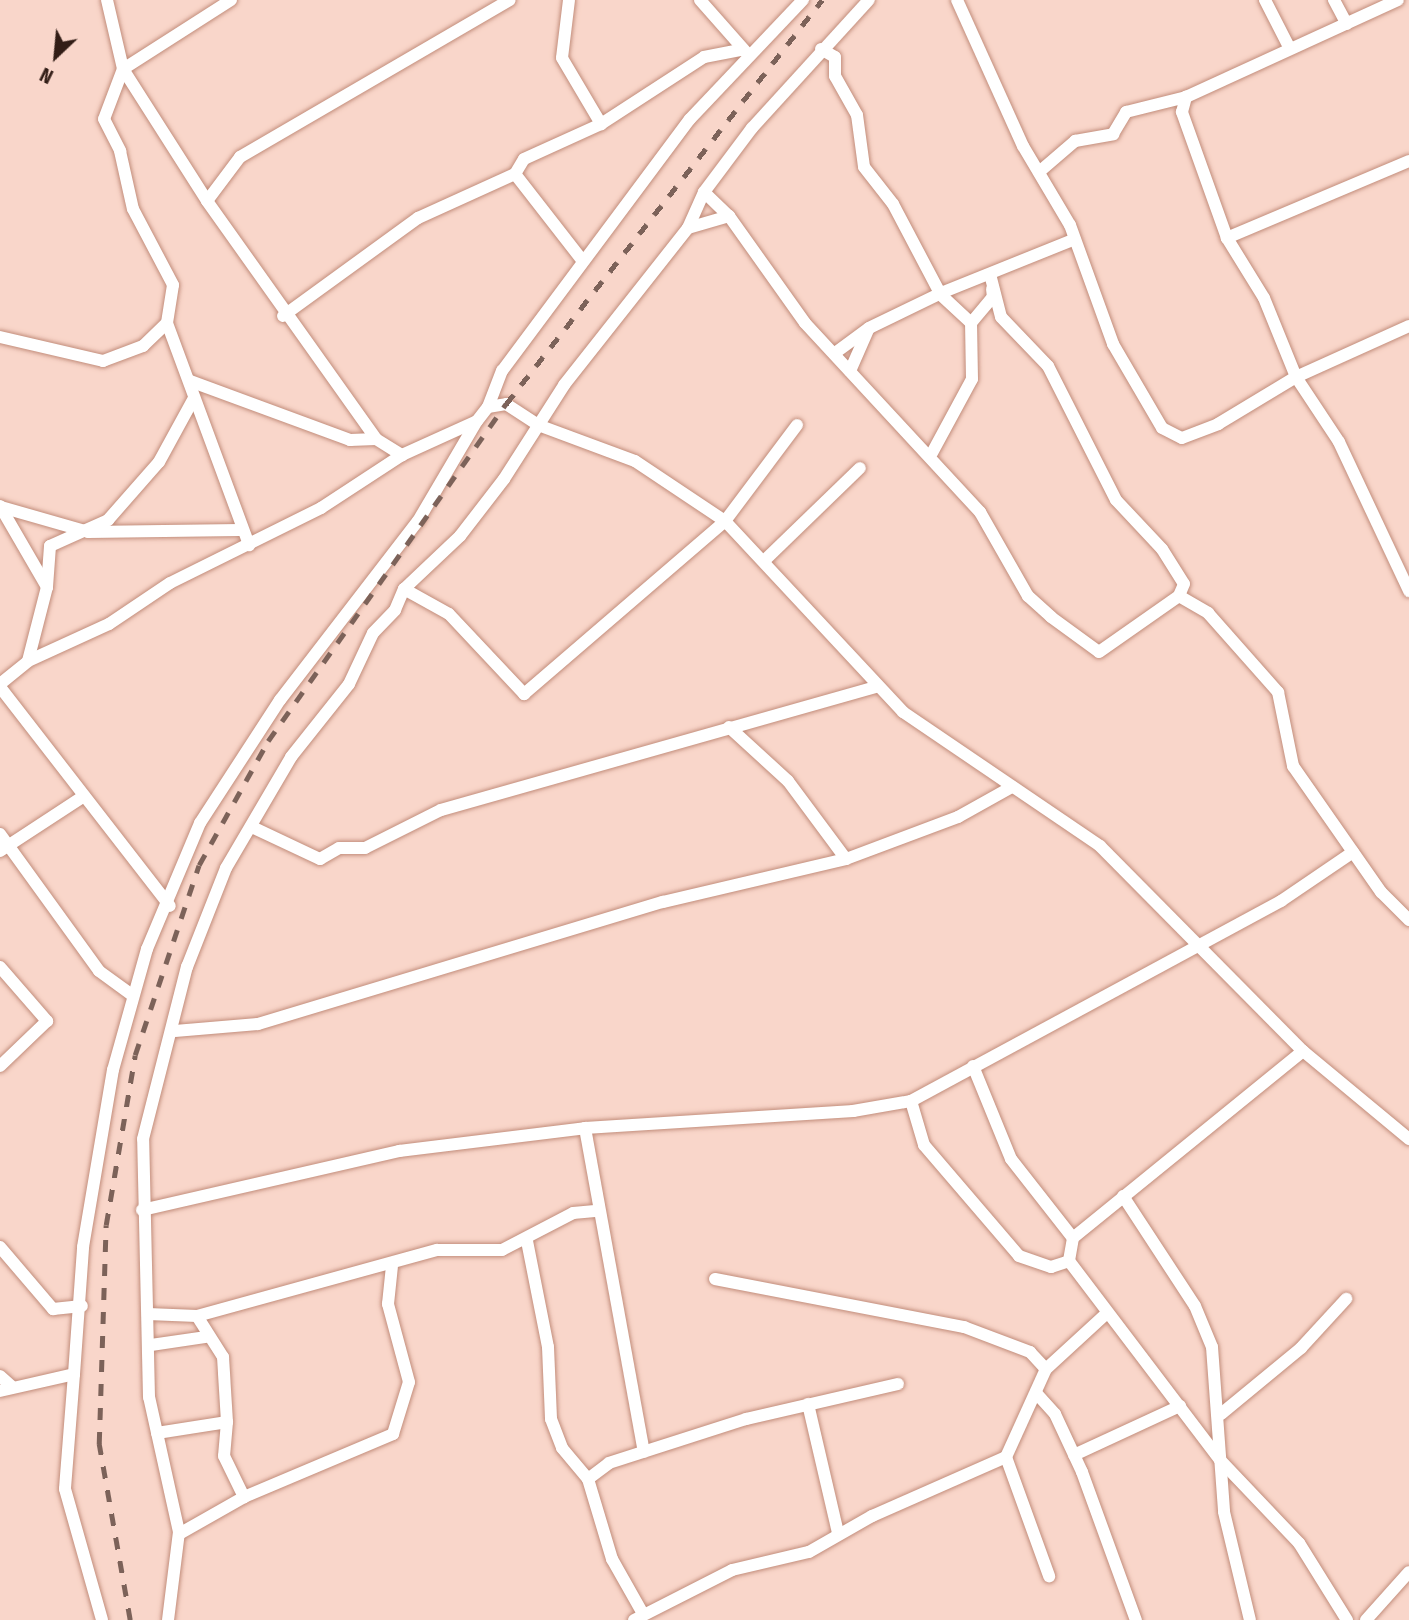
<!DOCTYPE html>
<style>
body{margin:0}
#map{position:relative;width:1409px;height:1620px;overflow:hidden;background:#f9d6ca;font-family:"Fira Sans Condensed",sans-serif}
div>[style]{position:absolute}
.roads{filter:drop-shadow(0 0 2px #c28d7b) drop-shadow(0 0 2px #c28d7b)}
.street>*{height:12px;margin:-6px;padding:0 6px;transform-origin:6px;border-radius:6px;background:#fff}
.rail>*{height:4.5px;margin-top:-2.25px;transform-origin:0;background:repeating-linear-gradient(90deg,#7c6259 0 12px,transparent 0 24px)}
span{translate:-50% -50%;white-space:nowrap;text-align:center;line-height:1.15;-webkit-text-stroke:5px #f9d6ca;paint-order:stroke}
.north{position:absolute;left:21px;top:21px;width:70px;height:70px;-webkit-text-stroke:5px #f9d6ca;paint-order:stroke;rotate:206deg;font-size:19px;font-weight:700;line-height:28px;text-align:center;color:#321d16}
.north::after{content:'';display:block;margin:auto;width:24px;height:32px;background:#321d16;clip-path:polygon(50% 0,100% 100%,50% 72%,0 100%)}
</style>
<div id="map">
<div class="roads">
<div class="street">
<div style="left:107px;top:0;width:71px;rotate:76.9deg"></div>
<div style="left:123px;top:69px;width:156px;rotate:57.5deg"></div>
<div style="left:207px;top:201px;width:292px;rotate:54.6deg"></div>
<div style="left:376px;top:439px;width:31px;rotate:32deg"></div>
<div style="left:231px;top:0;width:128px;rotate:147.4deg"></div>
<div style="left:123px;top:69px;width:53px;rotate:110.8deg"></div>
<div style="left:104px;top:119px;width:36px;rotate:63deg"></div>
<div style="left:120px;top:151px;width:59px;rotate:77.4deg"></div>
<div style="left:133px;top:209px;width:86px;rotate:62.2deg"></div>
<div style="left:173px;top:285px;width:38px;rotate:99deg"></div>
<div style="left:167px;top:323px;width:237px;rotate:69.7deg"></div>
<div style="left:569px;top:0;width:58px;rotate:96.9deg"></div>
<div style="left:562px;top:58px;width:77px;rotate:59.4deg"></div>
<div style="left:700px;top:0;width:69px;rotate:48.5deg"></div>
<div style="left:957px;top:0;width:160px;rotate:65.7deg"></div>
<div style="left:1023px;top:146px;width:92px;rotate:59.3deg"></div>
<div style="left:1070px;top:225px;width:127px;rotate:70.1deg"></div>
<div style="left:1113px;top:344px;width:97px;rotate:59.7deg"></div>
<div style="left:1162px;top:428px;width:22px;rotate:27deg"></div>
<div style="left:1182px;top:438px;width:39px;rotate:-21deg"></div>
<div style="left:1218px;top:424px;width:91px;rotate:-31.1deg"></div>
<div style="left:1296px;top:377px;width:124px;rotate:-24.3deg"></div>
<div style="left:1265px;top:0;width:53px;rotate:62.9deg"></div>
<div style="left:1334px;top:0;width:27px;rotate:62deg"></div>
<div style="left:821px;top:49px;width:16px;rotate:30deg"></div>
<div style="left:835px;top:57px;width:19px;rotate:90deg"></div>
<div style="left:835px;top:76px;width:45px;rotate:60.6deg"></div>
<div style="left:857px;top:115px;width:52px;rotate:82.3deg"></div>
<div style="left:864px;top:167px;width:47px;rotate:51.9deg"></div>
<div style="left:893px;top:204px;width:103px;rotate:62.2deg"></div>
<div style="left:941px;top:295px;width:41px;rotate:43deg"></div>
<div style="left:1409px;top:161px;width:198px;rotate:157.1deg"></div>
<div style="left:1227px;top:238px;width:70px;rotate:58.3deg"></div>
<div style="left:1264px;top:298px;width:85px;rotate:67.9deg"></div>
<div style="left:1296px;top:377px;width:78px;rotate:56.5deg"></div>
<div style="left:1339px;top:442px;width:165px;rotate:64.8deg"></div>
<div style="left:1039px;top:172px;width:48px;rotate:-40.7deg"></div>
<div style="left:1075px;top:141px;width:39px;rotate:-10deg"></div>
<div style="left:1113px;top:134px;width:26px;rotate:-59deg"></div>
<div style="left:1126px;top:112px;width:62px;rotate:-14deg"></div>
<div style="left:704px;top:192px;width:35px;rotate:44deg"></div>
<div style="left:729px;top:216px;width:131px;rotate:54.6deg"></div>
<div style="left:805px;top:323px;width:258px;rotate:47.2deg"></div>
<div style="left:980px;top:512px;width:97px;rotate:60.3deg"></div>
<div style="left:1028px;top:596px;width:31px;rotate:42deg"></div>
<div style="left:1051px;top:617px;width:59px;rotate:36.1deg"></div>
<div style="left:1099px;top:652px;width:98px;rotate:-35deg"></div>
<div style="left:207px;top:201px;width:55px;rotate:-53.1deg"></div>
<div style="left:240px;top:157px;width:312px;rotate:-30.2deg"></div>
<div style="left:688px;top:228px;width:43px;rotate:-16.3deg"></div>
<div style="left:1227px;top:238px;width:134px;rotate:-109.7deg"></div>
<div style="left:1182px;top:112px;width:16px;rotate:-75deg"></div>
<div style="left:1186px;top:97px;width:233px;rotate:-24.6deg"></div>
<div style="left:582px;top:260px;width:109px;rotate:-127.9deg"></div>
<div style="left:515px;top:174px;width:17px;rotate:-59deg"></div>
<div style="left:524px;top:159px;width:85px;rotate:-24.4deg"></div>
<div style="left:601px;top:124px;width:123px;rotate:-33deg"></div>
<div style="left:704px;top:57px;width:38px;rotate:-11deg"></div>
<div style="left:991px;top:278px;width:40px;rotate:75.6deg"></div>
<div style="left:1001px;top:317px;width:68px;rotate:46.2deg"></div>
<div style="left:1048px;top:366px;width:150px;rotate:63.1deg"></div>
<div style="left:1116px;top:500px;width:67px;rotate:46.8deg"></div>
<div style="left:1162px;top:549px;width:41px;rotate:57.8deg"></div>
<div style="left:1184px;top:584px;width:13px;rotate:113deg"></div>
<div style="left:1179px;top:596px;width:34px;rotate:30deg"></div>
<div style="left:1208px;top:613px;width:106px;rotate:48.5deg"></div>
<div style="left:1278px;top:692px;width:76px;rotate:78.5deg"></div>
<div style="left:1293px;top:766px;width:154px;rotate:55.1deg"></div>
<div style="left:1381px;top:892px;width:40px;rotate:45deg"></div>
<div style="left:283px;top:316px;width:167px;rotate:-36deg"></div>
<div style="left:418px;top:218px;width:107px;rotate:-24.4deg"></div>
<div style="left:0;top:337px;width:106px;rotate:13.1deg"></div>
<div style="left:103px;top:361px;width:43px;rotate:-20.6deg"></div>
<div style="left:143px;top:346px;width:33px;rotate:-44deg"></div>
<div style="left:835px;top:353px;width:42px;rotate:-36.3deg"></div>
<div style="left:869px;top:328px;width:80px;rotate:-25.9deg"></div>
<div style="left:941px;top:293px;width:144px;rotate:-21.9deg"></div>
<div style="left:850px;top:371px;width:45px;rotate:-66.3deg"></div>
<div style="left:190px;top:381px;width:171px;rotate:20.2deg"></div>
<div style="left:350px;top:440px;width:26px;rotate:-2deg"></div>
<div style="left:488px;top:407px;width:39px;rotate:-69deg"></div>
<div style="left:502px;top:371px;width:314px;rotate:-53.3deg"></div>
<div style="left:690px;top:119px;width:164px;rotate:-46.5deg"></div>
<div style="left:932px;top:453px;width:84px;rotate:-61.6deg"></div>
<div style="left:972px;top:379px;width:56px;rotate:-91deg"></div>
<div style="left:971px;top:323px;width:34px;rotate:-50deg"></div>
<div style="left:993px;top:297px;width:8px;rotate:-97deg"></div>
<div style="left:0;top:506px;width:94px;rotate:59.9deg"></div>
<div style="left:47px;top:587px;width:76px;rotate:104.4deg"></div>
<div style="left:1px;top:507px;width:91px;rotate:16deg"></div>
<div style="left:88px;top:532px;width:152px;rotate:-0.8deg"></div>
<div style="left:765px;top:560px;width:132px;rotate:-44.1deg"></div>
<div style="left:47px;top:587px;width:41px;rotate:-85.8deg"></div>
<div style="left:50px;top:546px;width:64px;rotate:-24.1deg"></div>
<div style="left:108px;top:520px;width:77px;rotate:-48.7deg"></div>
<div style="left:159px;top:462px;width:73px;rotate:-61.3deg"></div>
<div style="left:404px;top:589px;width:51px;rotate:29.1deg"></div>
<div style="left:449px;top:614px;width:110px;rotate:46.8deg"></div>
<div style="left:524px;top:694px;width:265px;rotate:-40.7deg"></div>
<div style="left:725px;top:521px;width:120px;rotate:-53.1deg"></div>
<div style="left:0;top:684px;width:36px;rotate:-39deg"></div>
<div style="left:28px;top:661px;width:89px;rotate:-24.6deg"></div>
<div style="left:109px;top:624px;width:73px;rotate:-33.9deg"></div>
<div style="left:170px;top:583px;width:169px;rotate:-26.4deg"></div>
<div style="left:321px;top:508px;width:97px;rotate:-33.2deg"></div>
<div style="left:402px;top:455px;width:82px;rotate:-24.4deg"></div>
<div style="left:477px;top:421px;width:18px;rotate:-52deg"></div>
<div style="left:488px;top:407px;width:18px;rotate:-9deg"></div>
<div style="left:506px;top:404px;width:38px;rotate:33deg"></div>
<div style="left:538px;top:425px;width:103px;rotate:20.4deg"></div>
<div style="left:635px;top:461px;width:108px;rotate:33.7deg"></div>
<div style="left:725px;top:521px;width:261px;rotate:47deg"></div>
<div style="left:903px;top:712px;width:238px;rotate:34.2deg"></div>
<div style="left:1100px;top:846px;width:289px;rotate:45.3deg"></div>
<div style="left:1303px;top:1051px;width:138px;rotate:39.7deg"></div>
<div style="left:0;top:687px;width:277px;rotate:52.2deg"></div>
<div style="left:729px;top:727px;width:80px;rotate:42.5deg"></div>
<div style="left:788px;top:781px;width:97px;rotate:53.4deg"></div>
<div style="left:254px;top:828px;width:73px;rotate:25.2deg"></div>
<div style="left:320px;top:859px;width:22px;rotate:-30deg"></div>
<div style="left:339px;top:848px;width:26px"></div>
<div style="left:365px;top:848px;width:85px;rotate:-26.6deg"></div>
<div style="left:441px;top:810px;width:454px;rotate:-15.8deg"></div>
<div style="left:0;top:834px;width:169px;rotate:54.1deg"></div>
<div style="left:99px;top:971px;width:41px;rotate:36deg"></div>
<div style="left:0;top:851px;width:97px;rotate:-33.2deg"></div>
<div style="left:0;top:967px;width:72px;rotate:49deg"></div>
<div style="left:47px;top:1021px;width:65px;rotate:136.2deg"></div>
<div style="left:175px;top:1031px;width:83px;rotate:-4.8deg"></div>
<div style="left:258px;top:1024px;width:423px;rotate:-16.8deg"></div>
<div style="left:663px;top:902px;width:188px;rotate:-13.2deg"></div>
<div style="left:846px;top:859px;width:120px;rotate:-20.6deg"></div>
<div style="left:958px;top:817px;width:62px;rotate:-29.1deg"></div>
<div style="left:1303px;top:1051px;width:296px;rotate:140.9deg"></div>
<div style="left:1073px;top:1238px;width:23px;rotate:100deg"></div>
<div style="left:1069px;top:1261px;width:250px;rotate:52.8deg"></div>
<div style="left:1220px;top:1460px;width:115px;rotate:46.4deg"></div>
<div style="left:1299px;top:1543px;width:91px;rotate:58.1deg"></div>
<div style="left:973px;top:1066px;width:100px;rotate:67.8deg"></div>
<div style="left:1011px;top:1159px;width:100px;rotate:51.9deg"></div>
<div style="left:911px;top:1101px;width:46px;rotate:73.5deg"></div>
<div style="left:924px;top:1145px;width:146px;rotate:49.4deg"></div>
<div style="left:1019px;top:1256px;width:34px;rotate:19deg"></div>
<div style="left:1051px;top:1267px;width:19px;rotate:-18deg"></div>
<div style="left:585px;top:1128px;width:329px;rotate:79.7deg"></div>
<div style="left:1123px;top:1196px;width:131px;rotate:56.8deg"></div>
<div style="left:1195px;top:1306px;width:44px;rotate:67.5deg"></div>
<div style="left:1212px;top:1347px;width:165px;rotate:85.8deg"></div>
<div style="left:1224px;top:1512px;width:111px;rotate:76.5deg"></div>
<div style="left:142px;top:1210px;width:264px;rotate:-12.9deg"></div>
<div style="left:399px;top:1151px;width:187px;rotate:-7deg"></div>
<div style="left:585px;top:1128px;width:269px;rotate:-3.6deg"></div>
<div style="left:853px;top:1111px;width:59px;rotate:-9.8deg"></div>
<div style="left:911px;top:1101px;width:421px;rotate:-28.4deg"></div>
<div style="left:1281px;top:901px;width:87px;rotate:-34.2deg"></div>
<div style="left:527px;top:1241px;width:108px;rotate:78.8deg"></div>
<div style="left:548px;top:1347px;width:72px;rotate:87.6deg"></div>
<div style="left:551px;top:1419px;width:31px;rotate:69deg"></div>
<div style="left:562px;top:1448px;width:40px;rotate:50deg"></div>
<div style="left:588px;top:1479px;width:84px;rotate:73.3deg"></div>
<div style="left:612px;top:1559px;width:61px;rotate:60.5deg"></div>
<div style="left:0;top:1247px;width:82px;rotate:49.5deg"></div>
<div style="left:53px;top:1309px;width:29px;rotate:-6deg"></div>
<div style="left:715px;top:1279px;width:254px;rotate:10.9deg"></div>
<div style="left:964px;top:1327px;width:71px;rotate:20.7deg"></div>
<div style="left:1030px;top:1352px;width:23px;rotate:47deg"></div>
<div style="left:1046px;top:1369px;width:83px;rotate:-42.6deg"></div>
<div style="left:148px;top:1314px;width:49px;rotate:2.3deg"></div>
<div style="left:197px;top:1316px;width:249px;rotate:-15.4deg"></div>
<div style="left:437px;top:1250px;width:65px"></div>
<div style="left:502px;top:1250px;width:80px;rotate:-27.5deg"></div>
<div style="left:573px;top:1213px;width:22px;rotate:-5deg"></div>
<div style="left:197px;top:1316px;width:49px;rotate:57.6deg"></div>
<div style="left:223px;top:1357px;width:65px;rotate:86.5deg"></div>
<div style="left:151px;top:1345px;width:56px;rotate:-8.3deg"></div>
<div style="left:74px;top:1374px;width:115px;rotate:94.5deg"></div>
<div style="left:65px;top:1489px;width:136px;rotate:74.2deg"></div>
<div style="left:0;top:1376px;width:15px;rotate:42deg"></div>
<div style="left:0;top:1391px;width:76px;rotate:-12.9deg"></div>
<div style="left:74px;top:1374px;width:127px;rotate:-85.9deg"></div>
<div style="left:83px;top:1247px;width:180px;rotate:-80.4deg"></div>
<div style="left:113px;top:1070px;width:126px;rotate:-74.3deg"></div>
<div style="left:147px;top:949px;width:137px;rotate:-67.2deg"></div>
<div style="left:200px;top:823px;width:147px;rotate:-57deg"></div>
<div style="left:280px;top:700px;width:226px;rotate:-52.4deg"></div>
<div style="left:418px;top:521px;width:116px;rotate:-59.5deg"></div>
<div style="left:1037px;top:1394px;width:27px;rotate:48deg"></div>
<div style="left:1055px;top:1414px;width:64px;rotate:65deg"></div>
<div style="left:1082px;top:1472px;width:158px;rotate:70deg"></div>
<div style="left:808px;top:1404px;width:132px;rotate:76.9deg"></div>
<div style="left:1221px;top:1414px;width:104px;rotate:-39.5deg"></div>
<div style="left:1301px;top:1348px;width:67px;rotate:-47.4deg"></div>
<div style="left:157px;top:1433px;width:71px;rotate:-8.9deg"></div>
<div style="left:227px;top:1422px;width:34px;rotate:95deg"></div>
<div style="left:224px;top:1456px;width:46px;rotate:64deg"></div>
<div style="left:1074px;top:1455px;width:117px;rotate:-24.8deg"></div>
<div style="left:1006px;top:1457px;width:127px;rotate:70.1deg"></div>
<div style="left:588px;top:1479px;width:26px;rotate:-37deg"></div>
<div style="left:609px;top:1463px;width:144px;rotate:-17.8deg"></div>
<div style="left:746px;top:1419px;width:156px;rotate:-13deg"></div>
<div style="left:179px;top:1534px;width:75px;rotate:-29.6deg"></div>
<div style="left:244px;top:1497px;width:162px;rotate:-22.9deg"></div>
<div style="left:393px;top:1434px;width:54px;rotate:-72.9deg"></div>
<div style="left:409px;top:1382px;width:81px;rotate:-105.1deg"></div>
<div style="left:388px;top:1304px;width:37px;rotate:-84deg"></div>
<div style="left:168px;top:1620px;width:89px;rotate:-82.9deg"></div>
<div style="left:179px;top:1532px;width:138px;rotate:-102.5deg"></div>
<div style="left:149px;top:1397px;width:258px;rotate:-91.3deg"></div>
<div style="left:143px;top:1139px;width:178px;rotate:-75.7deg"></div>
<div style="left:187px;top:967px;width:106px;rotate:-68.5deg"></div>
<div style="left:226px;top:868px;width:129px;rotate:-59.6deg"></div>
<div style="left:291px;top:757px;width:93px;rotate:-51.5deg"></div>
<div style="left:349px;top:684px;width:56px;rotate:-64.8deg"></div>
<div style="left:373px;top:633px;width:32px;rotate:-46deg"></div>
<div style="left:395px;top:610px;width:23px;rotate:-67deg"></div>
<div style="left:404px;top:589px;width:77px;rotate:-43.4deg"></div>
<div style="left:460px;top:536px;width:72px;rotate:-52.3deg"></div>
<div style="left:504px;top:479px;width:112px;rotate:-57.4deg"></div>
<div style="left:564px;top:385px;width:200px;rotate:-51.7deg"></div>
<div style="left:688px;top:228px;width:39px;rotate:-66deg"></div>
<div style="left:704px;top:192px;width:80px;rotate:-53.1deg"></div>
<div style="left:752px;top:128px;width:173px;rotate:-47.6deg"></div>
<div style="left:634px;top:1620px;width:110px;rotate:-27deg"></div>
<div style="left:732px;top:1570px;width:79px;rotate:-13.2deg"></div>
<div style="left:809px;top:1552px;width:73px;rotate:-29.7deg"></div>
<div style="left:872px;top:1516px;width:146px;rotate:-23.8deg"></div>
<div style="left:1006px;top:1457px;width:97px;rotate:-65.6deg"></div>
<div style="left:1366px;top:1620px;width:64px;rotate:-48.1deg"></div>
</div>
</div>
<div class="rail">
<div style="left:130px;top:1620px;width:179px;rotate:-100deg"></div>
<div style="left:99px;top:1444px;width:219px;rotate:-88.2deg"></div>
<div style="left:106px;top:1225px;width:172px;rotate:-80.3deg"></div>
<div style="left:135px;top:1055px;width:200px;rotate:-71.4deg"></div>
<div style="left:199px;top:865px;width:142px;rotate:-60.9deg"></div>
<div style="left:268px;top:741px;width:413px;rotate:-54.8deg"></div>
<div style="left:506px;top:404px;width:513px;rotate:-51.97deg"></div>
</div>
<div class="north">N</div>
</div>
